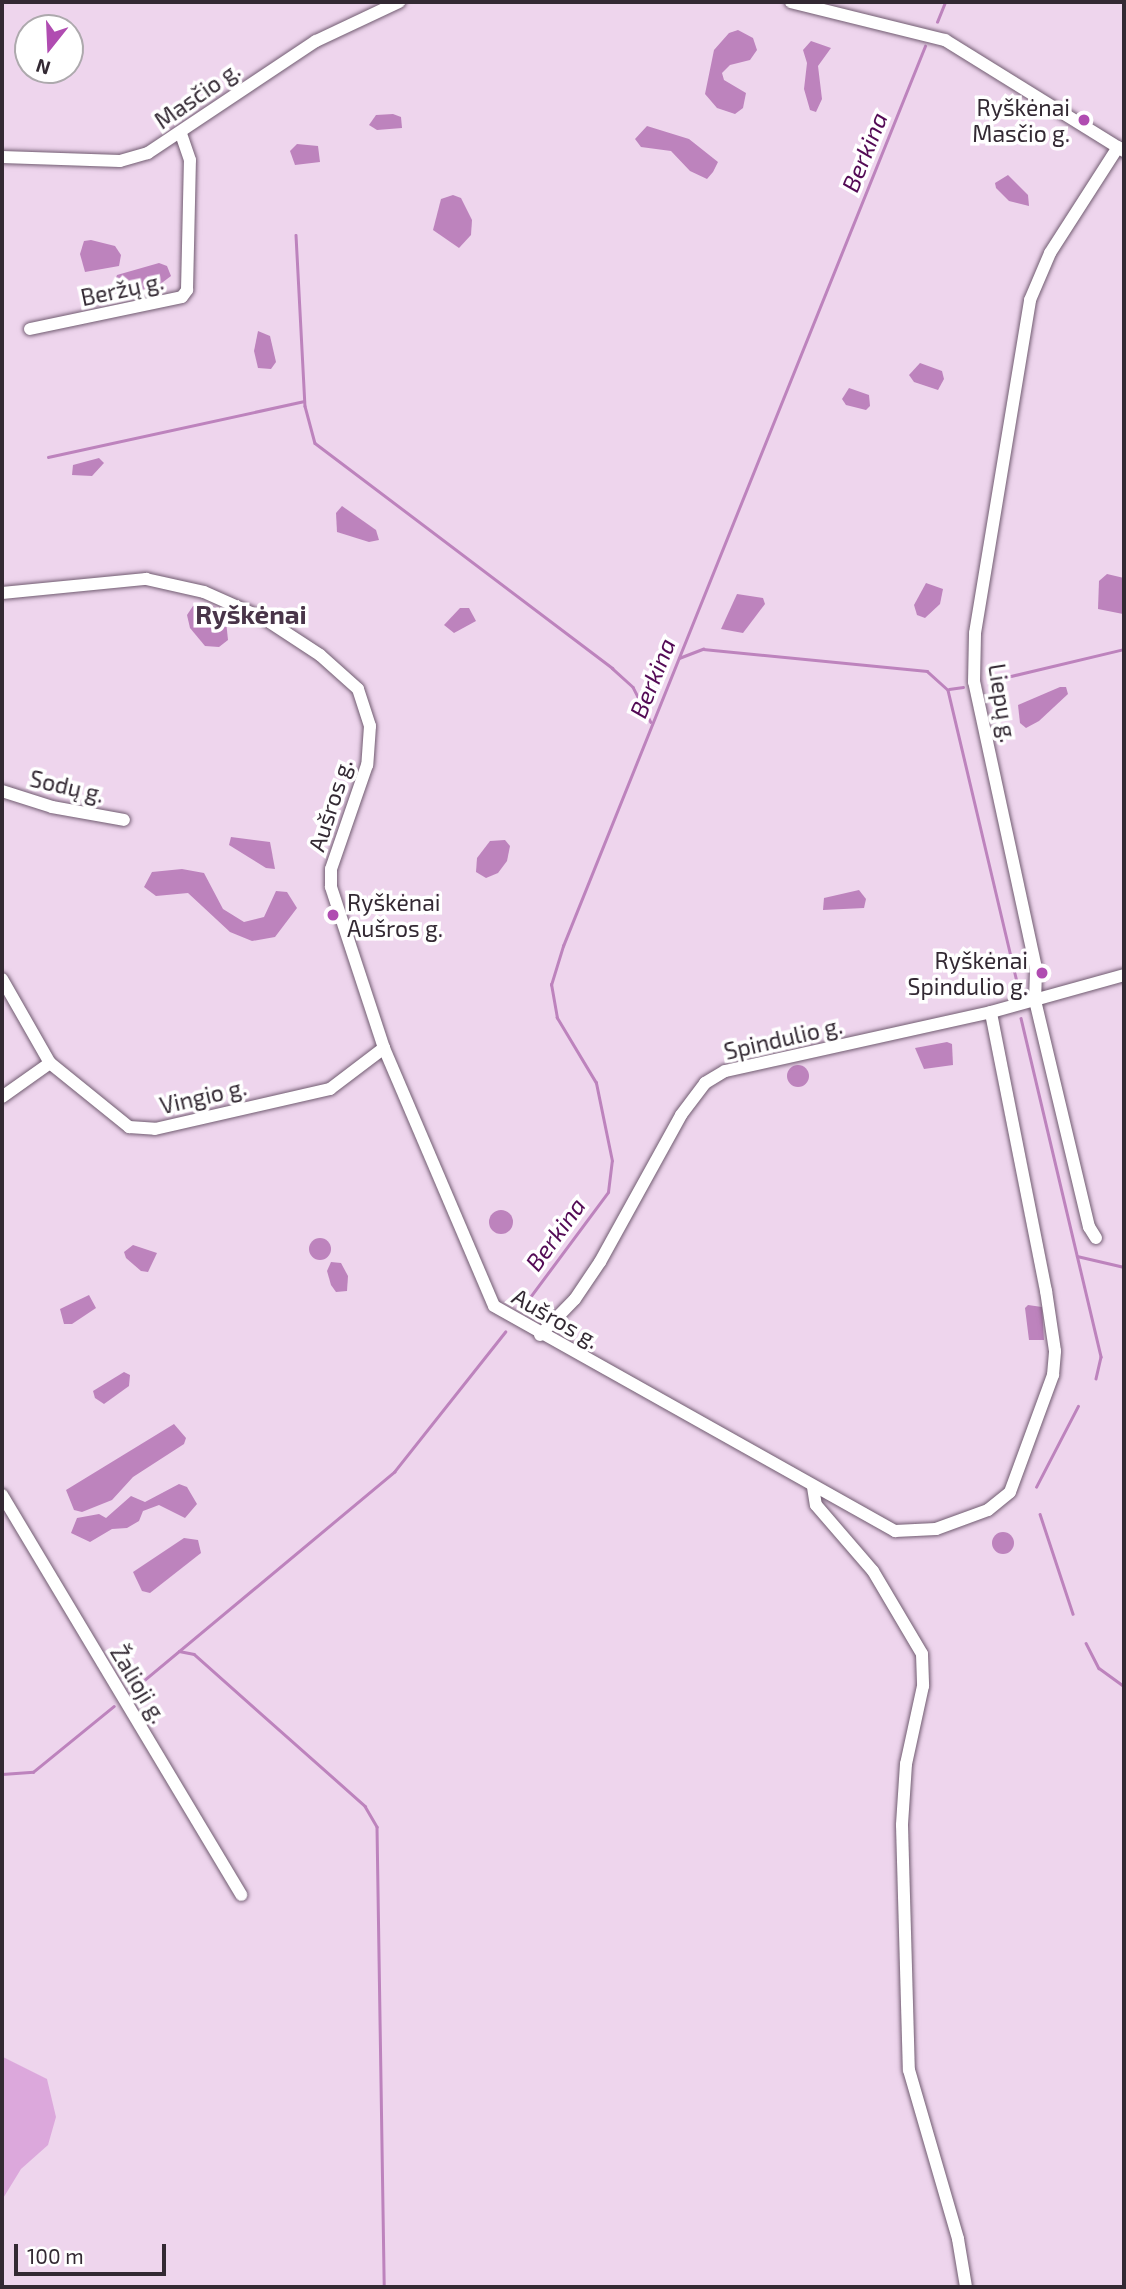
<!DOCTYPE html>
<meta charset="utf-8">
<style>
body{margin:0}
#map{position:relative;width:1126px;height:2289px;overflow:hidden;background:#eed5ed;font-family:"Exo 2",sans-serif}
div>[style]{position:absolute}
.green>*{inset:0;background:#dca8dc}
.water>*{inset:0;background:#bd83bd}
.round{border-radius:50%}
.stream>*{height:2.5px;margin:-1.25px;padding:0 1.25px;transform-origin:1.25px;border-radius:1.25px;background:#bd83bd}
.roads{filter:drop-shadow(0 0 2px #715c71) drop-shadow(0 0 2px #715c71)}
.minor>*{height:12px;margin:-6px;padding:0 6px;transform-origin:6px;border-radius:6px;background:#fff}
.dots>*{width:19px;height:19px;translate:-50% -50%;box-sizing:border-box;border:4px solid #fff;border-radius:50%}
span{translate:-50% -50%;white-space:nowrap;text-align:center;line-height:1.15;-webkit-text-stroke:7px #fff;paint-order:stroke}
.street-label{font-size:23px;color:#332933}
.poi-label{font-size:23px;color:#332933}
.right{translate:-100% -50%;text-align:right}
.left{translate:0 -50%;text-align:left}
.water-label{font-size:24px;color:#530a55;font-style:italic}
.quarter-label{font-size:26px;color:#493549;font-weight:700}
.frame{position:absolute;inset:0;border:4px solid #332933;pointer-events:none}
.north{position:absolute;left:14px;top:14px;width:70px;height:70px;box-sizing:border-box;background:#fff;border:2px solid #ada9ad;border-radius:50%;rotate:198deg;font-size:19px;font-weight:700;line-height:28px;text-align:center;color:#332933}
.north::after{content:'';display:block;margin:auto;width:24px;height:32px;background:#b04cb1;clip-path:polygon(50% 0,100% 100%,50% 72%,0 100%)}
.scale{position:absolute;left:14px;top:2244px;width:152px;height:32px;box-sizing:border-box;border:4px solid #332933;border-top:0;padding-left:9px;font-size:21px;line-height:24px;white-space:nowrap;color:#332933;-webkit-text-stroke:5px #fff;paint-order:stroke}
</style>
<div id="map">
<div class="green">
<div style="clip-path:polygon(3px 2057px,47px 2079px,56px 2117px,48px 2145px,21px 2169px,2px 2200px)"></div>
</div>
<div class="water">
<div style="clip-path:polygon(738px 30px,753px 38px,757px 50px,750px 60px,730px 65px,722px 73px,724px 80px,746px 93px,743px 108px,735px 114px,717px 108px,705px 94px,714px 50px,729px 33px)"></div>
<div style="clip-path:polygon(811px 41px,831px 48px,818px 66px,822px 99px,816px 112px,810px 110px,804px 89px,807px 63px,803px 50px)"></div>
<div style="clip-path:polygon(393px 114px,401px 117px,402px 128px,377px 130px,369px 125px,376px 115px)"></div>
<div style="clip-path:polygon(647px 126px,689px 139px,718px 162px,713px 172px,707px 179px,690px 171px,671px 151px,641px 147px,635px 139px)"></div>
<div style="clip-path:polygon(297px 144px,318px 146px,320px 162px,295px 165px,290px 151px)"></div>
<div style="clip-path:polygon(1008px 175px,1028px 195px,1029px 206px,1009px 201px,996px 188px,995px 183px)"></div>
<div style="clip-path:polygon(453px 195px,461px 198px,472px 220px,471px 235px,459px 248px,433px 230px,441px 199px)"></div>
<div style="clip-path:polygon(91px 240px,115px 246px,121px 255px,119px 266px,85px 272px,80px 254px,84px 241px)"></div>
<div style="clip-path:polygon(159px 263px,167px 266px,171px 276px,151px 291px,125px 298px,113px 285px,117px 275px)"></div>
<div style="clip-path:polygon(258px 331px,270px 336px,276px 362px,271px 369px,258px 368px,254px 351px)"></div>
<div style="clip-path:polygon(920px 363px,942px 371px,944px 379px,938px 390px,914px 382px,909px 375px)"></div>
<div style="clip-path:polygon(849px 388px,869px 395px,870px 406px,866px 410px,846px 405px,842px 399px)"></div>
<div style="clip-path:polygon(99px 458px,104px 463px,92px 476px,72px 475px,73px 465px)"></div>
<div style="clip-path:polygon(342px 506px,376px 530px,379px 540px,369px 542px,337px 532px,336px 513px)"></div>
<div style="clip-path:polygon(1107px 574px,1124px 578px,1123px 614px,1098px 609px,1099px 581px)"></div>
<div style="clip-path:polygon(926px 583px,943px 589px,940px 604px,925px 618px,917px 615px,914px 605px)"></div>
<div style="clip-path:polygon(737px 594px,763px 598px,765px 604px,743px 633px,721px 629px)"></div>
<div style="clip-path:polygon(203px 604px,216px 607px,226px 621px,228px 640px,219px 647px,205px 646px,190px 628px,187px 615px,193px 606px)"></div>
<div style="clip-path:polygon(460px 608px,469px 608px,476px 621px,454px 633px,444px 625px)"></div>
<div style="clip-path:polygon(1060px 687px,1066px 687px,1068px 694px,1039px 721px,1026px 728px,1020px 723px,1018px 705px)"></div>
<div style="clip-path:polygon(231px 837px,270px 842px,275px 869px,266px 868px,229px 845px)"></div>
<div style="clip-path:polygon(505px 840px,510px 846px,507px 861px,498px 873px,486px 878px,476px 872px,477px 858px,490px 841px)"></div>
<div style="clip-path:polygon(182px 869px,204px 873px,223px 909px,244px 922px,264px 917px,276px 891px,287px 892px,297px 908px,275px 937px,252px 941px,230px 932px,188px 893px,156px 896px,144px 887px,152px 872px)"></div>
<div style="clip-path:polygon(859px 890px,866px 899px,864px 908px,823px 910px,824px 898px)"></div>
<div style="clip-path:polygon(947px 1042px,952px 1044px,953px 1065px,924px 1069px,915px 1048px)"></div>
<div class="round" style="left:787px;top:1065px;width:22px;height:22px"></div>
<div class="round" style="left:489px;top:1210px;width:24px;height:24px"></div>
<div class="round" style="left:309px;top:1238px;width:22px;height:22px"></div>
<div style="clip-path:polygon(133px 1245px,157px 1253px,148px 1272px,141px 1271px,126px 1258px,124px 1252px)"></div>
<div style="clip-path:polygon(331px 1262px,341px 1263px,348px 1276px,347px 1291px,336px 1292px,331px 1285px,327px 1271px)"></div>
<div style="clip-path:polygon(89px 1295px,96px 1308px,72px 1324px,64px 1324px,60px 1309px)"></div>
<div style="clip-path:polygon(1028px 1305px,1042px 1307px,1044px 1340px,1029px 1340px,1025px 1308px)"></div>
<div style="clip-path:polygon(124px 1372px,130px 1375px,129px 1386px,104px 1404px,95px 1398px,93px 1391px)"></div>
<div style="clip-path:polygon(174px 1424px,186px 1438px,184px 1444px,133px 1477px,112px 1500px,82px 1512px,74px 1510px,66px 1490px)"></div>
<div style="clip-path:polygon(179px 1484px,187px 1487px,197px 1504px,185px 1518px,159px 1505px,143px 1511px,139px 1521px,127px 1528px,112px 1529px,90px 1542px,71px 1533px,77px 1518px,99px 1514px,106px 1518px,131px 1496px,145px 1502px)"></div>
<div class="round" style="left:992px;top:1532px;width:22px;height:22px"></div>
<div style="clip-path:polygon(184px 1538px,198px 1540px,201px 1553px,150px 1593px,142px 1591px,133px 1572px)"></div>
</div>
<div class="stream">
<div style="left:937px;top:22px;width:22px;rotate:-68deg"></div>
<div style="left:296px;top:235px;width:171px;rotate:87deg"></div>
<div style="left:305px;top:406px;width:38px;rotate:75deg"></div>
<div style="left:315px;top:443px;width:373px;rotate:37.1deg"></div>
<div style="left:612px;top:668px;width:28px;rotate:42deg"></div>
<div style="left:633px;top:687px;width:39px;rotate:63deg"></div>
<div style="left:48px;top:457px;width:262px;rotate:-12.3deg"></div>
<div style="left:679px;top:658px;width:26px;rotate:-21deg"></div>
<div style="left:703px;top:649px;width:225px;rotate:5.6deg"></div>
<div style="left:927px;top:671px;width:28px;rotate:42deg"></div>
<div style="left:948px;top:690px;width:309px;rotate:76.7deg"></div>
<div style="left:990px;top:681px;width:138px;rotate:-13.4deg"></div>
<div style="left:949px;top:689px;width:14px;rotate:-8deg"></div>
<div style="left:1021px;top:1018px;width:348px;rotate:76.7deg"></div>
<div style="left:1101px;top:1357px;width:22px;rotate:103deg"></div>
<div style="left:1077px;top:1256px;width:48px;rotate:13.2deg"></div>
<div style="left:522px;top:1308px;width:144px;rotate:-53.4deg"></div>
<div style="left:608px;top:1192px;width:31px;rotate:-83deg"></div>
<div style="left:612px;top:1161px;width:80px;rotate:-101.6deg"></div>
<div style="left:596px;top:1083px;width:76px;rotate:-121deg"></div>
<div style="left:557px;top:1018px;width:34px;rotate:-100deg"></div>
<div style="left:551px;top:985px;width:41px;rotate:-72.9deg"></div>
<div style="left:563px;top:946px;width:970px;rotate:-68.09deg"></div>
<div style="left:1036px;top:1487px;width:91px;rotate:-62.6deg"></div>
<div style="left:1040px;top:1514px;width:105px;rotate:71.7deg"></div>
<div style="left:1086px;top:1643px;width:28px;rotate:63deg"></div>
<div style="left:1099px;top:1668px;width:31px;rotate:36deg"></div>
<div style="left:179px;top:1651px;width:15px;rotate:11deg"></div>
<div style="left:194px;top:1654px;width:229px;rotate:41.6deg"></div>
<div style="left:365px;top:1806px;width:24px;rotate:60deg"></div>
<div style="left:377px;top:1827px;width:460px;rotate:89.1deg"></div>
<div style="left:130px;top:1692px;width:344px;rotate:-39.8deg"></div>
<div style="left:394px;top:1472px;width:179px;rotate:-51.6deg"></div>
<div style="left:2px;top:1774px;width:31px;rotate:-4deg"></div>
<div style="left:33px;top:1772px;width:104px;rotate:-39.2deg"></div>
</div>
<div class="roads">
<div class="minor">
<div style="left:791px;top:2px;width:159px;rotate:13.9deg"></div>
<div style="left:945px;top:40px;width:211px;rotate:31.8deg"></div>
<div style="left:2px;top:157px;width:118px;rotate:1.9deg"></div>
<div style="left:120px;top:161px;width:29px;rotate:-16deg"></div>
<div style="left:148px;top:153px;width:202px;rotate:-33.7deg"></div>
<div style="left:316px;top:41px;width:92px;rotate:-25.2deg"></div>
<div style="left:30px;top:329px;width:155px;rotate:-11.9deg"></div>
<div style="left:182px;top:297px;width:9px;rotate:-54deg"></div>
<div style="left:187px;top:290px;width:130px;rotate:-88.7deg"></div>
<div style="left:190px;top:160px;width:28px;rotate:-109deg"></div>
<div style="left:2px;top:593px;width:145px;rotate:-5.6deg"></div>
<div style="left:146px;top:579px;width:59px;rotate:12.6deg"></div>
<div style="left:204px;top:592px;width:67px;rotate:23.9deg"></div>
<div style="left:265px;top:619px;width:66px;rotate:33.2deg"></div>
<div style="left:320px;top:655px;width:51px;rotate:41.8deg"></div>
<div style="left:358px;top:689px;width:39px;rotate:72deg"></div>
<div style="left:370px;top:726px;width:39px;rotate:94deg"></div>
<div style="left:367px;top:765px;width:110px;rotate:109.1deg"></div>
<div style="left:331px;top:869px;width:18px;rotate:90deg"></div>
<div style="left:331px;top:887px;width:169px;rotate:71.8deg"></div>
<div style="left:384px;top:1048px;width:280px;rotate:66.9deg"></div>
<div style="left:494px;top:1306px;width:460px;rotate:29.3deg"></div>
<div style="left:895px;top:1531px;width:41px;rotate:-2.8deg"></div>
<div style="left:936px;top:1529px;width:55px;rotate:-20.1deg"></div>
<div style="left:988px;top:1510px;width:28px;rotate:-39deg"></div>
<div style="left:1010px;top:1492px;width:125px;rotate:-69.8deg"></div>
<div style="left:1053px;top:1375px;width:24px;rotate:-85deg"></div>
<div style="left:1055px;top:1351px;width:61px;rotate:-98.5deg"></div>
<div style="left:1046px;top:1291px;width:284px;rotate:-101.2deg"></div>
<div style="left:2px;top:791px;width:52px;rotate:17.7deg"></div>
<div style="left:52px;top:807px;width:73px;rotate:10.2deg"></div>
<div style="left:2px;top:979px;width:97px;rotate:60.3deg"></div>
<div style="left:50px;top:1063px;width:102px;rotate:39deg"></div>
<div style="left:129px;top:1127px;width:26px;rotate:4deg"></div>
<div style="left:155px;top:1129px;width:180px;rotate:-12.9deg"></div>
<div style="left:330px;top:1089px;width:68px;rotate:-37.2deg"></div>
<div style="left:2px;top:1097px;width:59px;rotate:-35.3deg"></div>
<div style="left:1096px;top:1238px;width:13px;rotate:-122deg"></div>
<div style="left:1089px;top:1227px;width:232px;rotate:-103.4deg"></div>
<div style="left:1035px;top:1001px;width:33px;rotate:-88deg"></div>
<div style="left:1036px;top:968px;width:293px;rotate:-102.2deg"></div>
<div style="left:974px;top:682px;width:49px;rotate:-88.8deg"></div>
<div style="left:975px;top:633px;width:338px;rotate:-80.6deg"></div>
<div style="left:1030px;top:300px;width:51px;rotate:-66.9deg"></div>
<div style="left:1050px;top:253px;width:126px;rotate:-57.3deg"></div>
<div style="left:540px;top:1335px;width:50px;rotate:-45.8deg"></div>
<div style="left:575px;top:1299px;width:45px;rotate:-56deg"></div>
<div style="left:600px;top:1262px;width:168px;rotate:-61.1deg"></div>
<div style="left:681px;top:1115px;width:40px;rotate:-53deg"></div>
<div style="left:705px;top:1083px;width:23px;rotate:-31deg"></div>
<div style="left:725px;top:1071px;width:272px;rotate:-12.5deg"></div>
<div style="left:991px;top:1012px;width:138px;rotate:-15.5deg"></div>
<div style="left:813px;top:1487px;width:18px;rotate:81deg"></div>
<div style="left:816px;top:1505px;width:87px;rotate:49.2deg"></div>
<div style="left:873px;top:1571px;width:96px;rotate:59.4deg"></div>
<div style="left:922px;top:1654px;width:32px;rotate:88deg"></div>
<div style="left:923px;top:1686px;width:80px;rotate:102.3deg"></div>
<div style="left:906px;top:1764px;width:61px;rotate:93.8deg"></div>
<div style="left:902px;top:1825px;width:245px;rotate:88.4deg"></div>
<div style="left:909px;top:2070px;width:176px;rotate:73.8deg"></div>
<div style="left:958px;top:2239px;width:49px;rotate:80.5deg"></div>
<div style="left:2px;top:1495px;width:466px;rotate:59.1deg"></div>
</div>
</div>
<div class="dots">
<div style="left:1084px;top:120px;background:#b04cb1"></div>
<div style="left:333px;top:915px;background:#b04cb1"></div>
<div style="left:1042px;top:973px;background:#b04cb1"></div>
</div>
<div class="street-label">
<span style="left:197px;top:95px;rotate:-35deg">Masčio g.</span>
<span style="left:122px;top:289px;rotate:-12deg">Beržų g.</span>
<span style="left:1003px;top:703px;rotate:81deg">Liepų g.</span>
<span style="left:67px;top:786px;rotate:13deg">Sodų g.</span>
<span style="left:330px;top:805px;rotate:-72deg">Aušros g.</span>
<span style="left:783px;top:1038px;rotate:-13deg">Spindulio g.</span>
<span style="left:203px;top:1096px;rotate:-13deg">Vingio g.</span>
<span style="left:556px;top:1318px;rotate:30deg">Aušros g.</span>
<span style="left:139px;top:1684px;rotate:59deg">Žalioji g.</span>
</div>
<div class="poi-label">
<span class="right" style="left:1070px;top:120px">Ryškėnai<br>Masčio g.</span>
<span class="left" style="left:347px;top:915px">Ryškėnai<br>Aušros g.</span>
<span class="right" style="left:1028px;top:973px">Ryškėnai<br>Spindulio g.</span>
</div>
<div class="water-label">
<span style="left:864px;top:152px;rotate:-68deg">Berkina</span>
<span style="left:652px;top:678px;rotate:-68deg">Berkina</span>
<span style="left:555px;top:1234px;rotate:-54deg">Berkina</span>
</div>
<div class="quarter-label">
<span style="left:251px;top:614px">Ryškėnai</span>
</div>
<div class="frame"></div>
<div class="north">N</div>
<div class="scale">100 m</div>
</div>
